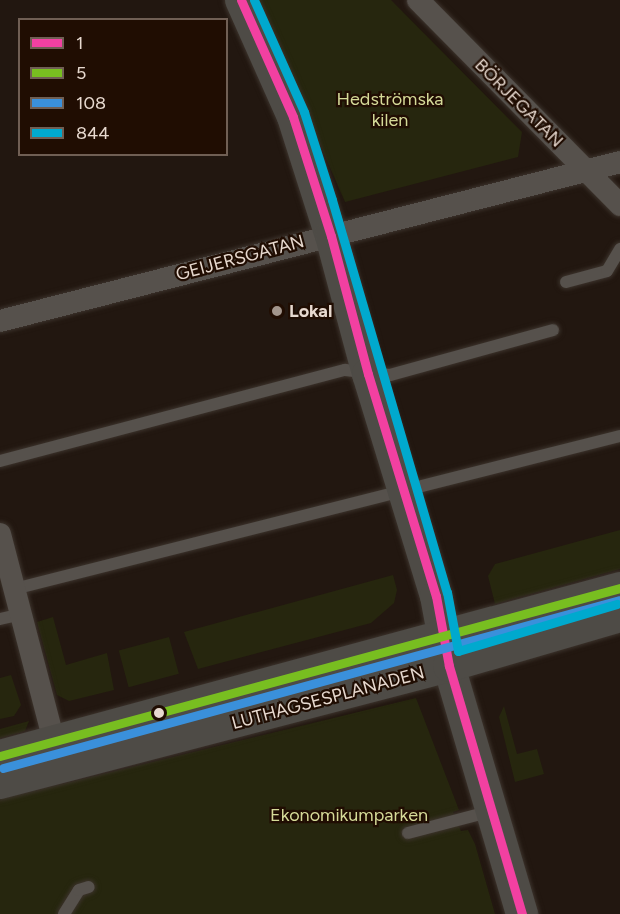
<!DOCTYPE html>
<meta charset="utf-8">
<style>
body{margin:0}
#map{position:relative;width:620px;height:914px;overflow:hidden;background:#221710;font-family:Figtree,sans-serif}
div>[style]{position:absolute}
.green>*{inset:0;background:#26260e;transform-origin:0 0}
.roads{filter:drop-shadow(0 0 2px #3c332c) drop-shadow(0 0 2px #3c332c)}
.lane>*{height:12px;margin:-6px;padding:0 6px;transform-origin:6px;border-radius:6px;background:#56514c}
.street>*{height:22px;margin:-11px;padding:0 11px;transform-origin:11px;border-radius:11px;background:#56514c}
.secondary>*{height:32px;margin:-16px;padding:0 16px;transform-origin:16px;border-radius:16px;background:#4e4b46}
.bus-1>*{height:9px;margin:-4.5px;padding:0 4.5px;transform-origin:4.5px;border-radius:4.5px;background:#f240a1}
.bus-2>*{height:9px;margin:-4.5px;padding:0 4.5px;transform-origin:4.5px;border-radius:4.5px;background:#78be20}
.bus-3>*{height:9px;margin:-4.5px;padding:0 4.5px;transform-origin:4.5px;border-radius:4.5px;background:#3a90db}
.bus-4>*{height:9px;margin:-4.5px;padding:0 4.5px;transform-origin:4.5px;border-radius:4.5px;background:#00a9ce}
.dots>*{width:16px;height:16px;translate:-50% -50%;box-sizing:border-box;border:3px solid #200d02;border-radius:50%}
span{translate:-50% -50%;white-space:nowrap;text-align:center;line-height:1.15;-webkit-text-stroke:4.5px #200d02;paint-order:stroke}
.park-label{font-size:18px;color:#d5da98}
.street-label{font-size:18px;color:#e7d9cf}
.poi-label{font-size:18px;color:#e7d9cf;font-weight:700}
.left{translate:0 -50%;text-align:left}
.legend{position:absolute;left:18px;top:18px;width:210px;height:138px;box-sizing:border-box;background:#200d02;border:2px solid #705f54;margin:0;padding:8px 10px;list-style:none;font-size:18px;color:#e7d9cf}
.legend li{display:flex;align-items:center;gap:12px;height:30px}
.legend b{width:30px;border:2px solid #705f54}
</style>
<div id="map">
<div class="green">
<div style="clip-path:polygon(257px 0,391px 0,522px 132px,518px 157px,345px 202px)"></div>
<div style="clip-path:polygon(620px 530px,620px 569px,495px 604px,488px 576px,495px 564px)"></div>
<div style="clip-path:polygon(393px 575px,397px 590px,394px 603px,371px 623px,198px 669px,184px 632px)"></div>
<div style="clip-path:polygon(53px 617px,66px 665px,107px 653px,114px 690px,69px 701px,57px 695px,37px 622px)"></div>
<div style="left:169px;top:637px;width:38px;height:52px;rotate:75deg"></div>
<div style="clip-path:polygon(11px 675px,21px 705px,14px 716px,0 719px,0 678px)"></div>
<div style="clip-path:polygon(416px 698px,459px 810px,453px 812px,461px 831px,468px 830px,475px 844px,495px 914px,0 914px,0 799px)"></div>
<div style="clip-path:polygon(504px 706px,517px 754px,537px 749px,544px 774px,515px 782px,499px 717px)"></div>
<div style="clip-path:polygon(29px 721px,25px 731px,0 738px,0 729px)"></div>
</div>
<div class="roads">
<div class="lane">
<div style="left:566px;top:282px;width:42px;rotate:-15deg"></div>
<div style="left:607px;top:271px;width:26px;rotate:-59deg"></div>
<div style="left:0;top:461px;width:357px;rotate:-14.8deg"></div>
<div style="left:345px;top:370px;width:45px;rotate:6.3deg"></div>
<div style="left:390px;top:375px;width:169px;rotate:-15.4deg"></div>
<div style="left:14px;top:589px;width:625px;rotate:-14.17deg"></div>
<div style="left:0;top:619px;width:22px;rotate:-13deg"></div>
<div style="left:408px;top:833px;width:87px;rotate:-14.7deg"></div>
<div style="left:64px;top:914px;width:28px;rotate:-58deg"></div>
<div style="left:79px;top:890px;width:10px;rotate:-17deg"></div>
</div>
<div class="street">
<div style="left:418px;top:0;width:288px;rotate:45.4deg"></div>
<div style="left:0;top:321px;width:640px;rotate:-14.38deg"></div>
<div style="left:0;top:534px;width:215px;rotate:75.4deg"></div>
</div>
<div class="secondary">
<div style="left:241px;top:0;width:128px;rotate:66deg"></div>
<div style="left:293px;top:117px;width:125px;rotate:72.3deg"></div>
<div style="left:331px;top:236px;width:143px;rotate:75deg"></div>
<div style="left:368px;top:374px;width:232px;rotate:73deg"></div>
<div style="left:436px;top:596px;width:71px;rotate:79.5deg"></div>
<div style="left:449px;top:666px;width:259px;rotate:73.6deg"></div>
<div style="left:0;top:756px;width:642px;rotate:-15.16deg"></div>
<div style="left:0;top:783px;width:464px;rotate:-14.6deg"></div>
<div style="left:449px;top:666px;width:178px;rotate:-16.3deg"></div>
</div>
</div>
<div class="bus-1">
<div style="left:241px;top:0;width:128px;rotate:66deg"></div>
<div style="left:293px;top:117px;width:125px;rotate:72.3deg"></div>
<div style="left:331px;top:236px;width:143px;rotate:75deg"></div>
<div style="left:368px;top:374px;width:232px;rotate:73deg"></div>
<div style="left:436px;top:596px;width:71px;rotate:79.5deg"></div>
<div style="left:449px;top:666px;width:259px;rotate:73.6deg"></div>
</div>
<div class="bus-2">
<div style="left:0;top:756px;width:642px;rotate:-15.16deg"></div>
</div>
<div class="bus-3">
<div style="left:3px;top:768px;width:639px;rotate:-15.23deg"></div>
</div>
<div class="bus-4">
<div style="left:254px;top:0;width:123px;rotate:65.9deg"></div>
<div style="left:304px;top:112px;width:92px;rotate:72.3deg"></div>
<div style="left:332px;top:200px;width:409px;rotate:73.7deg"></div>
<div style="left:447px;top:592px;width:60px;rotate:79.4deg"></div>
<div style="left:458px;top:651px;width:166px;rotate:-16.5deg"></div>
</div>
<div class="dots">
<div style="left:277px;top:311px;background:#a2958c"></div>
<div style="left:159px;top:713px;background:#e7d9cf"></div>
</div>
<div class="park-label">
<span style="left:390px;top:110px">Hedströmska<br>kilen</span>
<span style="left:349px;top:815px">Ekonomikumparken</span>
</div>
<div class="street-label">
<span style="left:519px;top:103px;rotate:45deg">BÖRJEGATAN</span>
<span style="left:240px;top:258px;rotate:-15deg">GEIJERSGATAN</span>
<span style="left:328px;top:698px;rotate:-15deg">LUTHAGSESPLANADEN</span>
</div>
<div class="poi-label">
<span class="left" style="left:289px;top:311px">Lokal</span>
</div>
<ul class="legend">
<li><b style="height:8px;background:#f240a1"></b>1</li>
<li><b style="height:8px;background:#78be20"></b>5</li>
<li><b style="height:8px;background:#3a90db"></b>108</li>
<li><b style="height:8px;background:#00a9ce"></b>844</li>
</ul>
</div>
